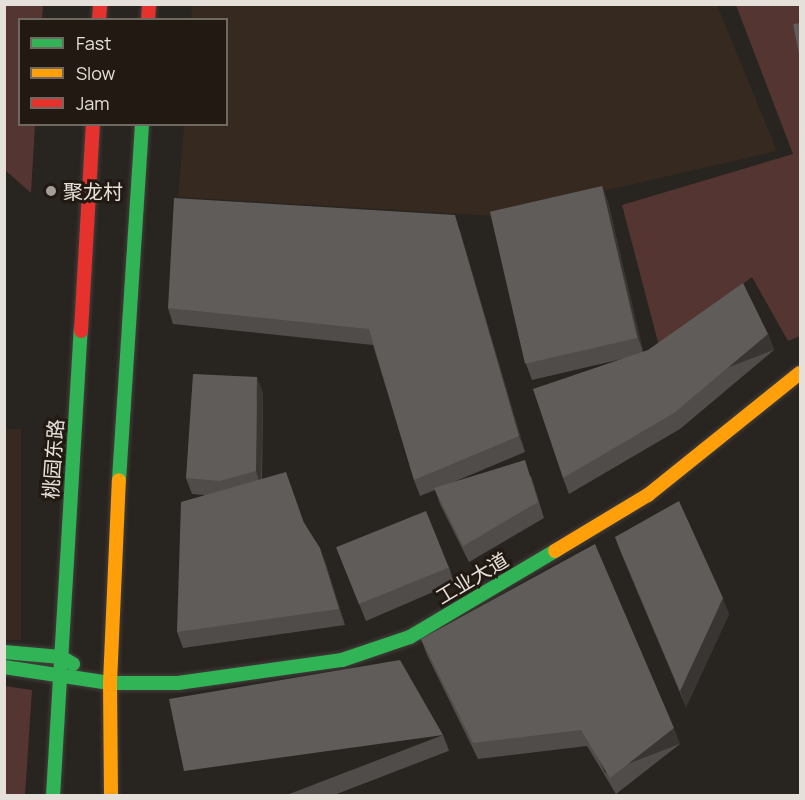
<!DOCTYPE html>
<meta charset="utf-8">
<style>
body{margin:0}
#map{position:relative;width:805px;height:800px;overflow:hidden;background:#282420;font-family:Manrope,"Noto Sans SC",sans-serif}
div>[style]{position:absolute}
.built>*{inset:0;background:#36291f;transform-origin:0 0}
.green>*{inset:0;background:#543532}
.roads{filter:drop-shadow(0 0 2px #433f3c) drop-shadow(0 0 2px #433f3c)}
.fast>*{height:14px;margin:-7px;padding:0 7px;transform-origin:7px;border-radius:7px;background:#30b455}
.slow>*{height:14px;margin:-7px;padding:0 7px;transform-origin:7px;border-radius:7px;background:#ff9f0a}
.jam>*{height:14px;margin:-7px;padding:0 7px;transform-origin:7px;border-radius:7px;background:#e5322d}
.wall>*{inset:0;background:#504c4a;transform-origin:0 0}
.shaded-wall>*{inset:0;background:#393533;transform-origin:0 0}
.building>*{inset:0;background:#605c5a;transform-origin:0 0}
.dots>*{width:16px;height:16px;translate:-50% -50%;box-sizing:border-box;border:3px solid #221a12;border-radius:50%}
span{translate:-50% -50%;white-space:nowrap;text-align:center;line-height:1.15;-webkit-text-stroke:6px #221a12;paint-order:stroke}
.poi-label{font-size:20px;color:#e6e0db}
.left{translate:0 -50%;text-align:left}
.street-label{font-size:20px;color:#e6e0db}
.frame{position:absolute;inset:0;border:6px solid #e6e0db;pointer-events:none}
.legend{position:absolute;left:18px;top:18px;width:210px;height:108px;box-sizing:border-box;background:#221a12;border:2px solid #706962;margin:0;padding:8px 10px;list-style:none;font-size:18px;color:#e6e0db}
.legend li{display:flex;align-items:center;gap:12px;height:30px}
.legend b{width:30px;border:2px solid #706962}
</style>
<div id="map">
<div class="built">
<div style="clip-path:polygon(192px 5px,717px 5px,777px 151px,495px 216px,178px 197px,184px 125px,226px 124px,226px 20px,191px 19px)"></div>
<div style="left:21px;top:429px;width:211px;height:19px;rotate:90deg"></div>
</div>
<div class="green">
<div style="clip-path:polygon(5px 4px,43px 5px,42px 19px,20px 20px,20px 124px,35px 125px,31px 193px,5px 170px)"></div>
<div style="clip-path:polygon(736px 5px,800px 5px,800px 336px,788px 341px,752px 277px,659px 346px,622px 205px,793px 154px)"></div>
<div style="clip-path:polygon(4px 686px,32px 690px,25px 795px,5px 795px)"></div>
</div>
<div class="roads">
<div class="fast">
<div style="left:119px;top:480px;width:357px;rotate:-86.3deg"></div>
<div style="left:4px;top:652px;width:57px;rotate:5deg"></div>
<div style="left:61px;top:657px;width:14px;rotate:30deg"></div>
<div style="left:4px;top:667px;width:107px;rotate:8.6deg"></div>
<div style="left:110px;top:683px;width:68px"></div>
<div style="left:178px;top:683px;width:166px;rotate:-8deg"></div>
<div style="left:342px;top:660px;width:72px;rotate:-18.7deg"></div>
<div style="left:410px;top:637px;width:169px;rotate:-30.7deg"></div>
<div style="left:53px;top:796px;width:466px;rotate:-86.6deg"></div>
</div>
<div class="slow">
<div style="left:555px;top:551px;width:109px;rotate:-31.1deg"></div>
<div style="left:648px;top:495px;width:195px;rotate:-38.8deg"></div>
<div style="left:111px;top:796px;width:113px;rotate:-90.5deg"></div>
<div style="left:110px;top:683px;width:203px;rotate:-87.5deg"></div>
</div>
<div class="jam">
<div style="left:99px;top:20px;width:16px;rotate:-86deg"></div>
<div style="left:148px;top:20px;width:16px;rotate:-86deg"></div>
<div style="left:81px;top:331px;width:207px;rotate:-86.7deg"></div>
</div>
</div>
<div class="wall">
<div style="clip-path:polygon(602px 186px,608px 202px,643px 352px,768px 334px,774px 350px,680px 429px,569px 494px,563px 478px,622px 359px,532px 380px,526px 364px)"></div>
<div style="clip-path:polygon(460px 231px,525px 452px,456px 481px,531px 476px,544px 518px,469px 562px,440px 504px,435px 490px,420px 496px,414px 480px,373px 345px,173px 324px,168px 308px)"></div>
<div style="clip-path:polygon(263px 393px,262px 479px,305px 524px,326px 564px,345px 625px,183px 648px,177px 632px,204px 495px,192px 494px,186px 478px)"></div>
<div style="clip-path:polygon(615px 537px,729px 614px,686px 707px,621px 553px)"></div>
<div style="clip-path:polygon(337px 549px,449px 567px,454px 583px,366px 621px)"></div>
<div style="clip-path:polygon(421px 639px,680px 744px,616px 794px,587px 746px,478px 759px,427px 655px)"></div>
<div style="left:443px;top:735px;width:17px;height:261px;rotate:69deg"></div>
</div>
<div class="shaded-wall">
<div style="clip-path:polygon(602px 186px,608px 202px,644px 354px,638px 338px)"></div>
<div style="clip-path:polygon(455px 215px,460px 231px,525px 452px,519px 436px)"></div>
<div style="left:768px;top:334px;width:17px;height:123px;rotate:69deg"></div>
<div style="clip-path:polygon(257px 377px,263px 393px,261px 487px,256px 471px)"></div>
<div style="clip-path:polygon(320px 548px,326px 564px,345px 625px,339px 609px)"></div>
<div style="clip-path:polygon(723px 598px,729px 614px,686px 707px,680px 691px)"></div>
<div style="left:674px;top:728px;width:17px;height:81px;rotate:69deg"></div>
</div>
<div class="building">
<div style="clip-path:polygon(801px 23px,801px 64px,793px 24px)"></div>
<div style="left:602px;top:186px;width:156px;height:115px;rotate:77deg"></div>
<div style="clip-path:polygon(174px 198px,455px 215px,519px 436px,414px 480px,369px 329px,168px 308px)"></div>
<div style="clip-path:polygon(743px 283px,768px 334px,674px 413px,563px 478px,533px 389px,648px 350px)"></div>
<div style="clip-path:polygon(193px 374px,257px 377px,256px 471px,220px 481px,186px 478px)"></div>
<div style="clip-path:polygon(525px 460px,538px 502px,463px 546px,434px 488px)"></div>
<div style="clip-path:polygon(286px 472px,304px 523px,320px 548px,339px 609px,177px 632px,181px 502px)"></div>
<div style="clip-path:polygon(679px 501px,723px 598px,680px 691px,615px 537px)"></div>
<div style="left:426px;top:511px;width:61px;height:97px;rotate:68deg"></div>
<div style="clip-path:polygon(595px 544px,674px 728px,610px 778px,581px 730px,473px 743px,421px 639px)"></div>
<div style="clip-path:polygon(400px 660px,443px 735px,184px 771px,169px 699px)"></div>
</div>
<div class="dots">
<div style="left:51px;top:191px;background:#a49e9a"></div>
</div>
<div class="poi-label">
<span class="left" style="left:63px;top:191px">聚龙村</span>
</div>
<div class="street-label">
<span style="left:53px;top:459px;rotate:-86deg">桃园东路</span>
<span style="left:472px;top:578px;rotate:-31deg">工业大道</span>
</div>
<div class="frame"></div>
<ul class="legend">
<li><b style="height:8px;background:#30b455"></b>Fast</li>
<li><b style="height:8px;background:#ff9f0a"></b>Slow</li>
<li><b style="height:8px;background:#e5322d"></b>Jam</li>
</ul>
</div>
